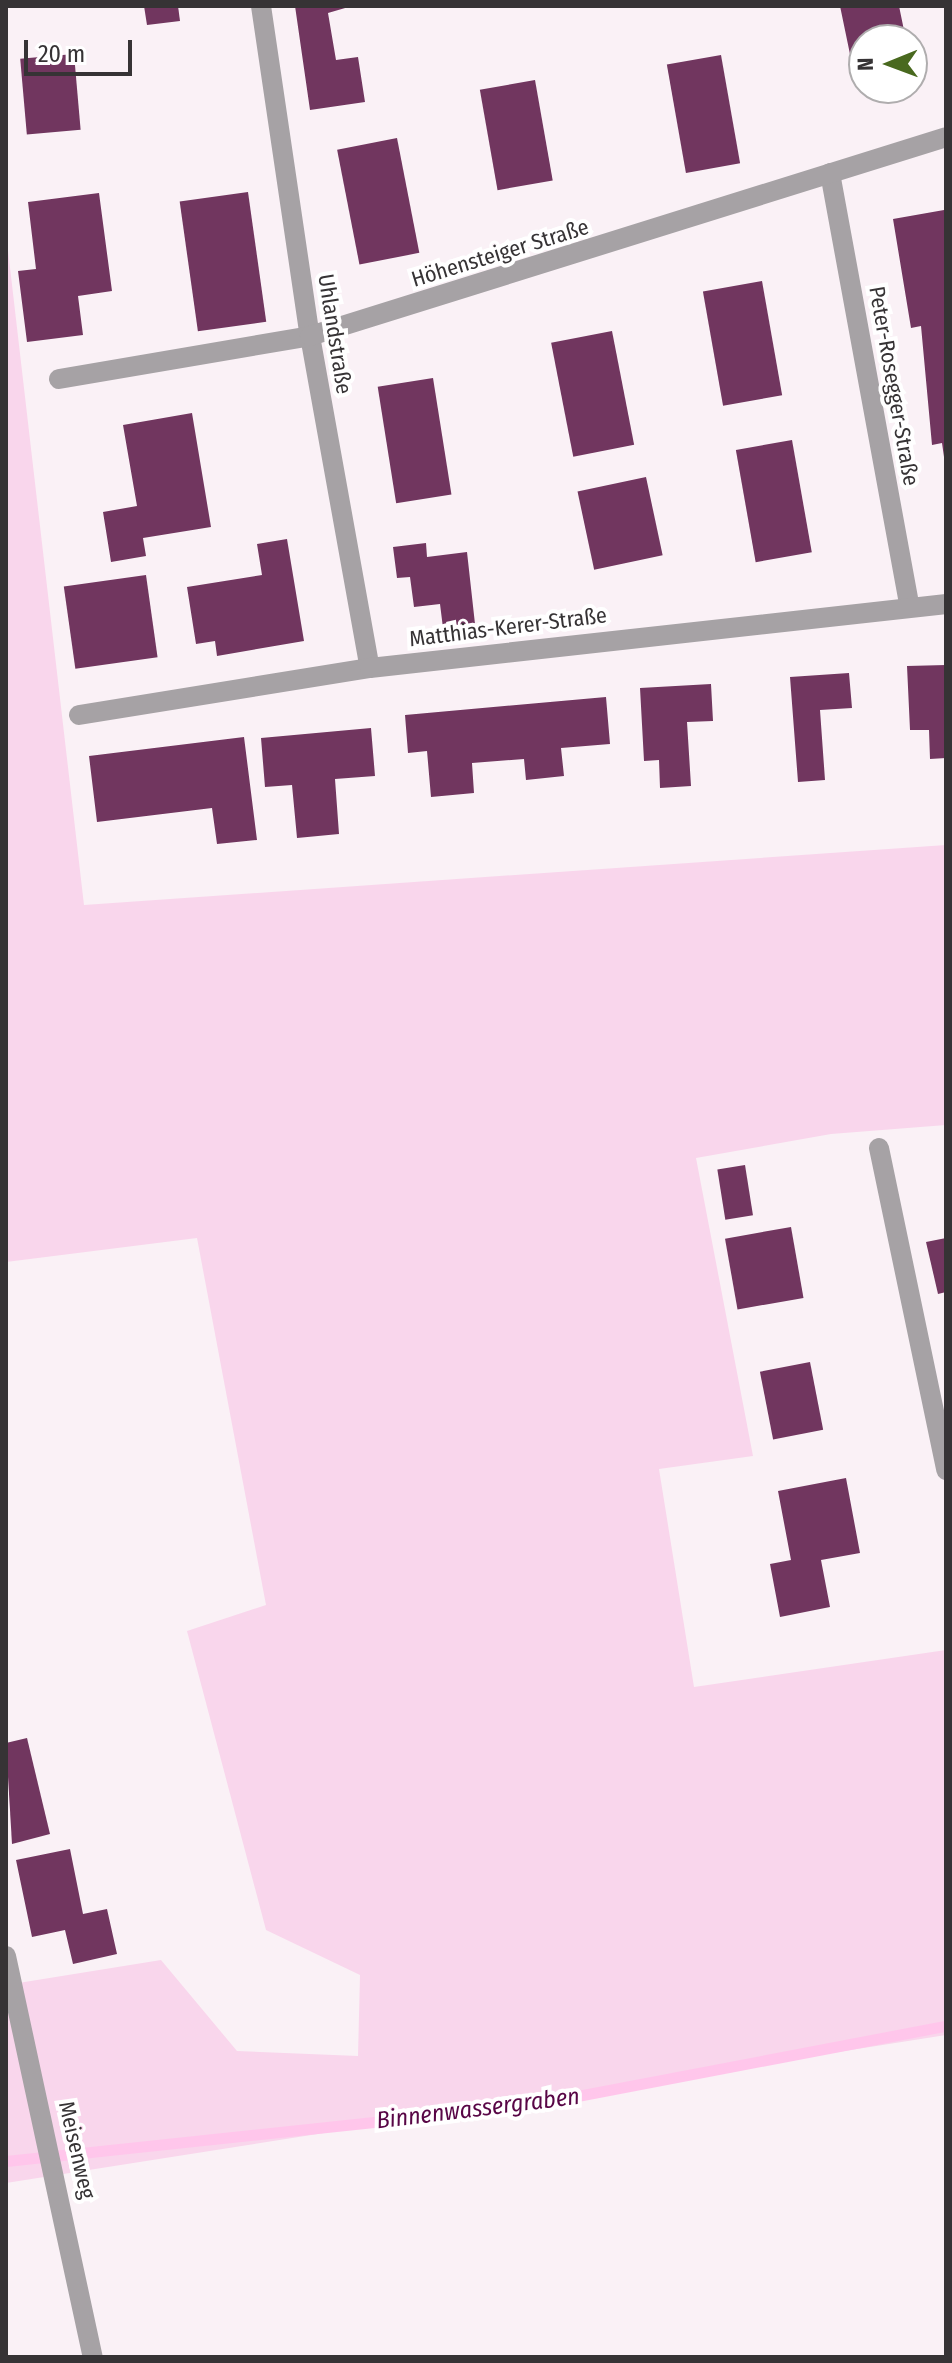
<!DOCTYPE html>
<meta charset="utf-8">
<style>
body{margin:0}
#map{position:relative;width:952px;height:2363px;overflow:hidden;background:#faf1f6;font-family:"Fira Sans Condensed",sans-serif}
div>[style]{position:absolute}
.green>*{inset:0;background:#f9d6ec}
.stream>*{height:11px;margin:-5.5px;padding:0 5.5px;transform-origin:5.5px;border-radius:5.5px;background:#ffc6eb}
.building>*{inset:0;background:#71365f;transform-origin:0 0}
.minor>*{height:20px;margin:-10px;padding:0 10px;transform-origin:10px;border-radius:10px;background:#a6a2a5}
span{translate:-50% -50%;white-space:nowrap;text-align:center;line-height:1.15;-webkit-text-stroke:8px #fff;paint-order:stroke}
.street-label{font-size:22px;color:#363335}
.water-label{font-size:24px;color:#580646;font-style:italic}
.frame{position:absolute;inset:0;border:8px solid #363335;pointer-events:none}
.north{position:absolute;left:848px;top:24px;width:80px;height:80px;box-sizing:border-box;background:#fff;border:2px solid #afadae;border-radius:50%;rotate:269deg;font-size:22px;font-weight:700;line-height:32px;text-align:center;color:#363335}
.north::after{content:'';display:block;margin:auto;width:28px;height:36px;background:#49691f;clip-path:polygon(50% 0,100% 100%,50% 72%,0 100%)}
.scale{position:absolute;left:24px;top:40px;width:108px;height:36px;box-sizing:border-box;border:4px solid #363335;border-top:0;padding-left:10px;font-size:24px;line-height:28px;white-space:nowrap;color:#363335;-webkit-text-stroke:6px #fff;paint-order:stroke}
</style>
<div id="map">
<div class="green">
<div style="clip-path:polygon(6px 233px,84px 905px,946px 845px,946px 1125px,831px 1134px,696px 1158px,753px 1456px,659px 1469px,694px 1687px,946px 1650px,946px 2035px,6px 2183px,6px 1985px,161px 1960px,237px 2051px,358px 2056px,360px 1975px,266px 1930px,187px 1631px,266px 1605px,197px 1238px,6px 1262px)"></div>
</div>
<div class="stream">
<div style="left:6px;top:2161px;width:522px;rotate:-6.05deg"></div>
<div style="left:525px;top:2106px;width:429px;rotate:-10.8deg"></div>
</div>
<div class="building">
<div style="clip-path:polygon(144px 6px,178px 6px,180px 21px,147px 25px)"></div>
<div style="clip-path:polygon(295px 6px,352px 6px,328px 13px,336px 60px,358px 57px,365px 102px,310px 110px)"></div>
<div style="clip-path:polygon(840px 6px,899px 6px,906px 40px,864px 40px,864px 87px,857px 88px)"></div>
<div style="left:74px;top:54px;width:76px;height:54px;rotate:85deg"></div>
<div style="left:721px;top:55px;width:110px;height:55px;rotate:80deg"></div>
<div style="left:535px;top:80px;width:102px;height:56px;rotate:80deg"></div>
<div style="left:397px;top:138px;width:117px;height:61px;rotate:79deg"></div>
<div style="left:248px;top:192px;width:131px;height:69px;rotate:82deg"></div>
<div style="clip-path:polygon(99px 193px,112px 291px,78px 296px,83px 335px,27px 342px,18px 271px,36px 269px,28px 202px)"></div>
<div style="clip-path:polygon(944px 210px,946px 222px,944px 457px,942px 443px,932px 445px,921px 326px,911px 328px,893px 219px)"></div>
<div style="left:762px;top:281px;width:116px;height:60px;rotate:80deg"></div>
<div style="left:612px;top:331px;width:116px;height:62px;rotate:79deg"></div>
<div style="left:433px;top:378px;width:118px;height:56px;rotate:81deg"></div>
<div style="clip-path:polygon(192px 413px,211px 527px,143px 538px,146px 556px,111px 562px,103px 512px,137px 506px,123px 425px)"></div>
<div style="left:792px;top:440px;width:114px;height:57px;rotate:80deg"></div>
<div style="left:646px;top:477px;width:80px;height:70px;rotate:78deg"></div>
<div style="clip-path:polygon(287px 539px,304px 641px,217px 656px,215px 641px,196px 644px,187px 587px,262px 575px,257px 544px)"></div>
<div style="clip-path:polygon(426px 543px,427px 557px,467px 552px,476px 633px,444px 636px,440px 604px,414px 607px,410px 577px,397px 578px,393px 547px)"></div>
<div style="left:146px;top:575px;width:83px;height:83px;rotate:82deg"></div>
<div style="clip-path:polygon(946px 665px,946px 758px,930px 759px,929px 730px,910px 730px,907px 666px)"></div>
<div style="clip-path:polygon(849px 673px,852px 708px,820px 710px,825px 780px,798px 782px,790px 677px)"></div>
<div style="clip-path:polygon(711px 684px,713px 721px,687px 722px,691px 786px,660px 788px,659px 760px,644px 761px,640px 688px)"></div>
<div style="clip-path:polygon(606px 697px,610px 744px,561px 748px,564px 776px,526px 780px,524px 759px,472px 763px,474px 793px,431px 797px,427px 751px,408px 753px,405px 715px)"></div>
<div style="clip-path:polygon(371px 728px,375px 776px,335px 779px,339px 834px,297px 838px,292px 785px,265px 787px,261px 738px)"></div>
<div style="clip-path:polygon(244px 737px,257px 840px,217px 844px,212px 808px,97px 822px,89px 756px)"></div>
<div style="left:745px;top:1165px;width:51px;height:28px;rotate:81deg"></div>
<div style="left:791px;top:1227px;width:72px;height:67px;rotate:80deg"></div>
<div style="clip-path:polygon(946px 1238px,946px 1292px,938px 1294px,926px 1242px)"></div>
<div style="left:810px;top:1362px;width:69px;height:51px;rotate:79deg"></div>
<div style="clip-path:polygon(846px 1478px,860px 1553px,821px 1560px,830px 1607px,780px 1617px,770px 1564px,791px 1560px,778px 1491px)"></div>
<div style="clip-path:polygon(27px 1738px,50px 1834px,12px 1844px,6px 1743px)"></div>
<div style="clip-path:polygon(70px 1849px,83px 1914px,107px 1909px,117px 1954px,73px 1964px,65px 1930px,32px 1937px,16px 1860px)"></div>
</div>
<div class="minor">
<div style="left:261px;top:6px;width:334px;rotate:81.6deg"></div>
<div style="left:310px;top:336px;width:337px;rotate:79.8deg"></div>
<div style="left:830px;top:173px;width:441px;rotate:79.6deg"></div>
<div style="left:59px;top:379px;width:255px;rotate:-9.7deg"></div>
<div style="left:310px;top:336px;width:666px;rotate:-17.37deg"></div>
<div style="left:79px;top:715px;width:295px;rotate:-9.2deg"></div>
<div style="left:370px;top:668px;width:580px;rotate:-6.34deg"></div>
<div style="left:879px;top:1148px;width:329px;rotate:78.2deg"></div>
<div style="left:6px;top:1956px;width:410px;rotate:77.8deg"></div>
</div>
<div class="street-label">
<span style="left:500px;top:253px;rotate:-17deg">Höhensteiger Straße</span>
<span style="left:335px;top:334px;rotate:81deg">Uhlandstraße</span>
<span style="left:894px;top:386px;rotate:80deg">Peter-Rosegger-Straße</span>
<span style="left:508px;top:627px;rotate:-7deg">Matthias-Kerer-Straße</span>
<span style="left:77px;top:2150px;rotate:77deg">Meisenweg</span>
</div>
<div class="water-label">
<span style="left:478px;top:2109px;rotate:-7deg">Binnenwassergraben</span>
</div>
<div class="frame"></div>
<div class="north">N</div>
<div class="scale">20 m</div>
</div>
